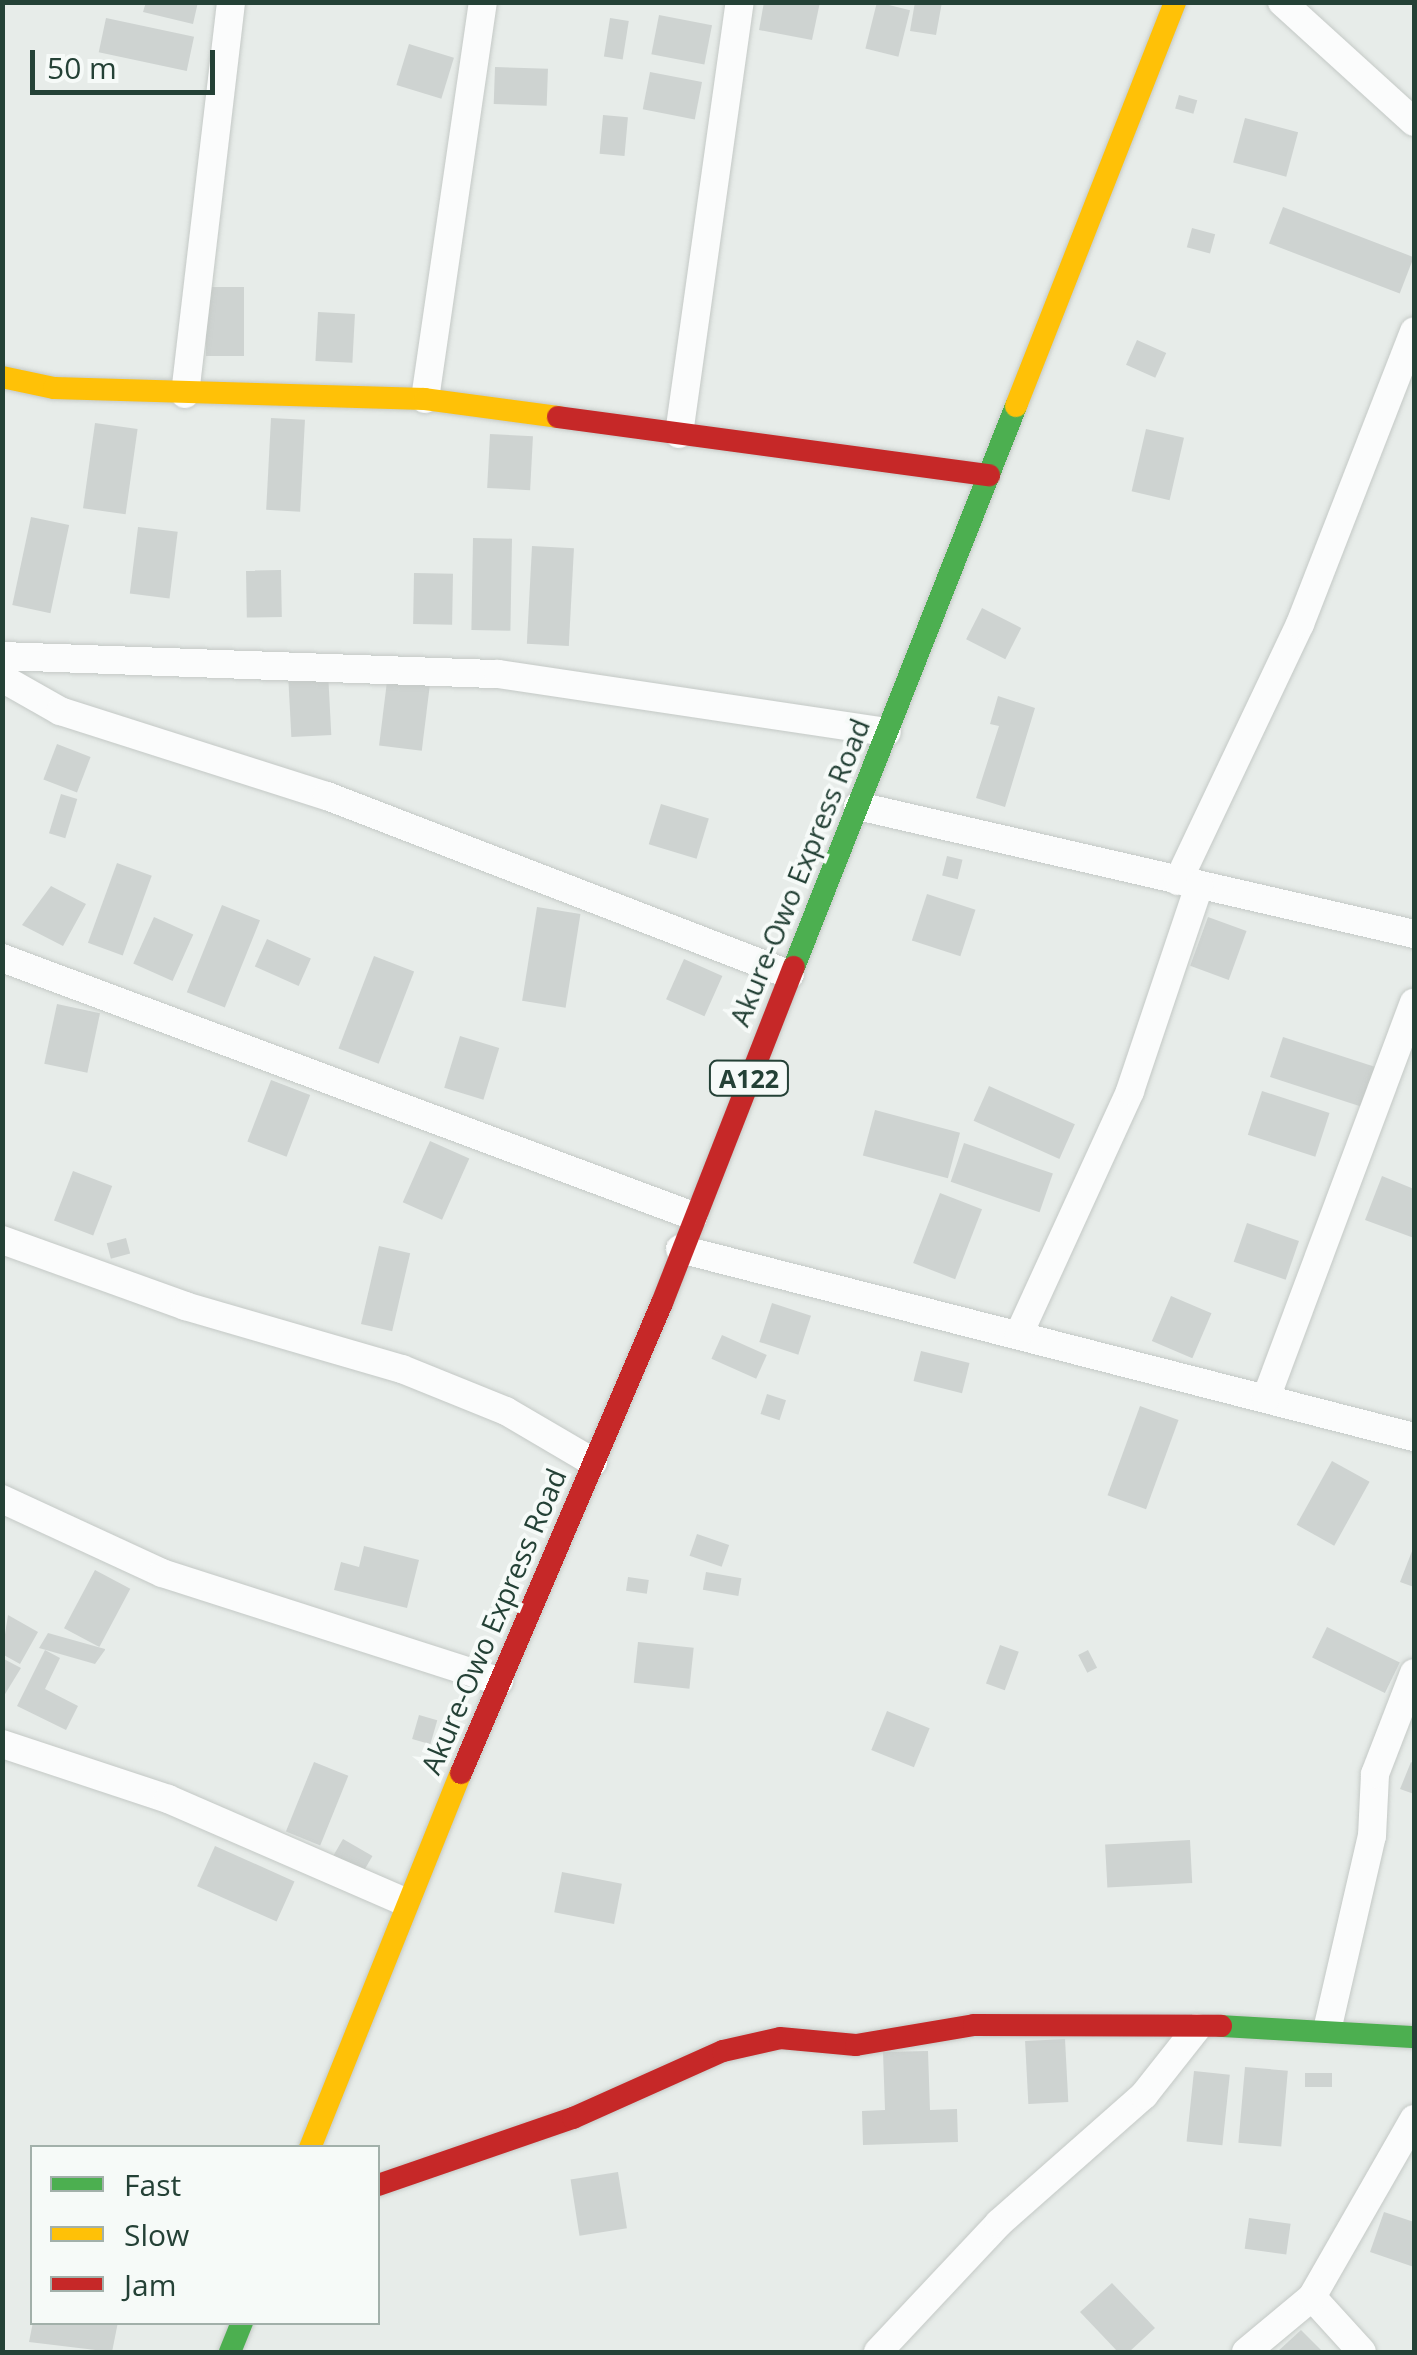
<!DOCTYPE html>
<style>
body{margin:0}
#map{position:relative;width:1417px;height:2355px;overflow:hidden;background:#e7ece9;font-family:"Open Sans",sans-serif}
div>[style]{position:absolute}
.building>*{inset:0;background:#ced3d1;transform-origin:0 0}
.roads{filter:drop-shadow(0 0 2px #c4c9c6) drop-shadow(0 0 2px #c4c9c6)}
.street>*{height:28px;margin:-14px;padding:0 14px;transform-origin:14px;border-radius:14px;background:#fbfcfc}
.fast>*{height:22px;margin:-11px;padding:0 11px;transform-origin:11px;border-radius:11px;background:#4caf50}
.slow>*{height:22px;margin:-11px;padding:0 11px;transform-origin:11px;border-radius:11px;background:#ffc107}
.jam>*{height:22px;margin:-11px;padding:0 11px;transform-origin:11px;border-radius:11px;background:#c62828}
span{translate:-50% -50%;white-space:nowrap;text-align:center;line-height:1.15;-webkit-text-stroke:8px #f6faf8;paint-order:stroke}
.shield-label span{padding:2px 8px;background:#f6faf8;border:2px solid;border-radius:8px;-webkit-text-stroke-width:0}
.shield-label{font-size:25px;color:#244136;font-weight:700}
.street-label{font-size:28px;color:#244136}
.frame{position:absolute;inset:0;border:5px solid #244136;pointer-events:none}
.legend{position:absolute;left:30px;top:2145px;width:350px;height:180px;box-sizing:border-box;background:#f6faf8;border:2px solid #a2b0aa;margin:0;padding:12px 18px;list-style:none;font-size:30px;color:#244136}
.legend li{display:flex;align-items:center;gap:20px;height:50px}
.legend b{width:50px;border:2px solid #a2b0aa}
.scale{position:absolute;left:30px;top:50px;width:185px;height:45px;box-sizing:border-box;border:5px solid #244136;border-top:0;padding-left:12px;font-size:30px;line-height:35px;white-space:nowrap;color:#244136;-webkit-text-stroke:8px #f6faf8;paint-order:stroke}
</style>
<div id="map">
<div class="building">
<div style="clip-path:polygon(146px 2px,198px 2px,193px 24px,143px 12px)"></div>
<div style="clip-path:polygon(764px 2px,820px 2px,812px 40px,759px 30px)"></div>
<div style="left:877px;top:2px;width:34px;height:48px;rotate:14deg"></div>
<div style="clip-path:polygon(915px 2px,942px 2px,936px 35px,910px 31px)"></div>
<div style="left:659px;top:15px;width:54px;height:40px;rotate:11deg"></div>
<div style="left:106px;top:18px;width:90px;height:35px;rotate:12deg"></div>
<div style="left:610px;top:18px;width:19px;height:39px;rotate:9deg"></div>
<div style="left:409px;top:44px;width:47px;height:43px;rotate:17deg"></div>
<div style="left:495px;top:67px;width:53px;height:37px;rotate:2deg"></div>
<div style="left:650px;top:72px;width:53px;height:38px;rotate:11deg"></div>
<div style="left:1179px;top:95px;width:19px;height:14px;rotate:16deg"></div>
<div style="left:603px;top:115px;width:25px;height:39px;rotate:5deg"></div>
<div style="left:1245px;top:118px;width:55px;height:46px;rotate:15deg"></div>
<div style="left:1283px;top:207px;width:140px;height:39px;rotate:21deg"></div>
<div style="left:1192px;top:228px;width:24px;height:20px;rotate:15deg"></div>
<div style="left:206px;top:287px;width:38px;height:69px"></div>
<div style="left:318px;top:312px;width:37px;height:49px;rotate:3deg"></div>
<div style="left:1137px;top:340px;width:32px;height:27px;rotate:24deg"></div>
<div style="left:271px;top:418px;width:34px;height:92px;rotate:3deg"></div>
<div style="left:95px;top:423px;width:43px;height:86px;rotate:8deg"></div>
<div style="left:1146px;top:429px;width:39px;height:64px;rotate:13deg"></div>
<div style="left:490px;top:434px;width:43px;height:54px;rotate:3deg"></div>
<div style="left:31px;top:517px;width:39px;height:90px;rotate:12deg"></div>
<div style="left:138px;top:527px;width:40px;height:67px;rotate:7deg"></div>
<div style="left:473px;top:538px;width:39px;height:92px;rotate:1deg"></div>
<div style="left:532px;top:546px;width:42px;height:98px;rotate:3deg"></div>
<div style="left:281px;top:570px;width:47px;height:35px;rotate:89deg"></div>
<div style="left:414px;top:573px;width:39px;height:51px;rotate:1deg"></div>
<div style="left:982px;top:608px;width:44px;height:35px;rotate:27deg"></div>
<div style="left:328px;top:672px;width:63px;height:40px;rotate:87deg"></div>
<div style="left:388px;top:673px;width:43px;height:73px;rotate:7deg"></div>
<div style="clip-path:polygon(998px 696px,1035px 708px,1005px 807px,976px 798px,999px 726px,990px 724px)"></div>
<div style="left:57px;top:744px;width:36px;height:38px;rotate:21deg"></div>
<div style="left:61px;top:794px;width:17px;height:41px;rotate:17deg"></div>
<div style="left:661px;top:804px;width:50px;height:42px;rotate:17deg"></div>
<div style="left:947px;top:856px;width:16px;height:20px;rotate:14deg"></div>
<div style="left:117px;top:863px;width:37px;height:85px;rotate:20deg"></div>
<div style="clip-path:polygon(51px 886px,86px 904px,63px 946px,22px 925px)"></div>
<div style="left:927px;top:894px;width:51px;height:49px;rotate:18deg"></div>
<div style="left:222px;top:905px;width:41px;height:94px;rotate:22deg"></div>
<div style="left:537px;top:907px;width:44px;height:95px;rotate:9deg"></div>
<div style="left:154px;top:917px;width:43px;height:51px;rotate:24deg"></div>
<div style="left:1208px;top:917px;width:41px;height:52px;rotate:20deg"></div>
<div style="left:267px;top:939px;width:48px;height:30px;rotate:24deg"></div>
<div style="left:374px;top:956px;width:43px;height:99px;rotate:21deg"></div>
<div style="left:684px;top:959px;width:42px;height:44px;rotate:24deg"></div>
<div style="left:57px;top:1004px;width:44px;height:61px;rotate:12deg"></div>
<div style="left:460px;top:1036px;width:41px;height:54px;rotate:17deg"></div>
<div style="left:1283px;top:1037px;width:102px;height:42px;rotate:18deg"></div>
<div style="left:271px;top:1080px;width:42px;height:66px;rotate:21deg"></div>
<div style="left:989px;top:1086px;width:94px;height:38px;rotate:24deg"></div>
<div style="left:1262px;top:1091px;width:71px;height:46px;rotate:18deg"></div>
<div style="left:875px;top:1110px;width:88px;height:47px;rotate:15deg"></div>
<div style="left:430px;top:1141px;width:43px;height:67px;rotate:24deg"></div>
<div style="left:964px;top:1143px;width:94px;height:41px;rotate:19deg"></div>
<div style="left:73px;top:1171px;width:42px;height:53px;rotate:21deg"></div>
<div style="clip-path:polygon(1382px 1176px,1414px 1189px,1414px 1238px,1365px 1220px)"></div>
<div style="left:940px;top:1193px;width:45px;height:75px;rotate:21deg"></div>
<div style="left:1247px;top:1223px;width:55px;height:41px;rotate:19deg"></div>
<div style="left:126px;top:1238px;width:16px;height:20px;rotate:75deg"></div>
<div style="left:379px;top:1246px;width:32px;height:80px;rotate:13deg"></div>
<div style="left:1171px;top:1296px;width:44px;height:49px;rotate:23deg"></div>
<div style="left:772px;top:1303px;width:41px;height:41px;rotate:18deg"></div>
<div style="left:722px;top:1335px;width:49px;height:26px;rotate:24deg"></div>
<div style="left:921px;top:1351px;width:50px;height:31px;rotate:14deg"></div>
<div style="left:767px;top:1394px;width:20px;height:21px;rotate:18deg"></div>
<div style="left:1140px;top:1406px;width:41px;height:95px;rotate:20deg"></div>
<div style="left:1332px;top:1461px;width:43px;height:73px;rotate:29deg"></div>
<div style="left:697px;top:1534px;width:34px;height:23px;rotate:19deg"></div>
<div style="clip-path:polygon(364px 1546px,419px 1560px,407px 1608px,334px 1590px,341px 1562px,359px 1567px)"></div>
<div style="clip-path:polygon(1414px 1546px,1414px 1587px,1400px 1582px)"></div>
<div style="left:95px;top:1570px;width:40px;height:66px;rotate:28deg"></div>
<div style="left:706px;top:1572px;width:36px;height:18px;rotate:10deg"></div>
<div style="left:628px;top:1577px;width:21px;height:14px;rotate:8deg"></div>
<div style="clip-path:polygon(8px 1615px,38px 1632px,20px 1664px,2px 1654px)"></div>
<div style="left:1327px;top:1627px;width:81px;height:34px;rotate:26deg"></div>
<div style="clip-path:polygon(48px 1633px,105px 1649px,105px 1650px,95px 1664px,39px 1648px)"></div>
<div style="left:638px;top:1642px;width:56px;height:41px;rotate:6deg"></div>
<div style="left:1000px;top:1645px;width:20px;height:41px;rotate:20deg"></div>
<div style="clip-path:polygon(45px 1650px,60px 1658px,45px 1689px,78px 1706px,66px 1730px,17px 1706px)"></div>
<div style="left:1088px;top:1650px;width:20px;height:11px;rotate:63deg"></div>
<div style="clip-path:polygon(2px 1658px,21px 1668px,2px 1699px)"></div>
<div style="left:887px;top:1711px;width:46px;height:42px;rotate:22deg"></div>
<div style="left:419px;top:1715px;width:19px;height:25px;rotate:16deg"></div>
<div style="left:314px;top:1762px;width:37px;height:75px;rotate:22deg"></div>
<div style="clip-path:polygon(1411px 1762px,1414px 1764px,1414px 1794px,1400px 1789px)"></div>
<div style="left:343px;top:1839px;width:34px;height:20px;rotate:30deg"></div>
<div style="left:1190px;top:1840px;width:43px;height:85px;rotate:87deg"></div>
<div style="left:215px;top:1846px;width:87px;height:44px;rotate:24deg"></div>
<div style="left:562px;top:1872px;width:61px;height:41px;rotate:11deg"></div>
<div style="left:1065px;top:2039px;width:63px;height:40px;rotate:87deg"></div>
<div style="clip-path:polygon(928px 2051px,930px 2110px,957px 2109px,958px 2142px,863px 2145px,862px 2111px,885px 2110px,883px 2052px)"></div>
<div style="left:1245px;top:2067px;width:43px;height:76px;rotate:5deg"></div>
<div style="left:1194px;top:2071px;width:36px;height:71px;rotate:6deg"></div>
<div style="left:1305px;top:2073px;width:27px;height:14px"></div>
<div style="left:618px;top:2172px;width:57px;height:48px;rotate:81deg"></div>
<div style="clip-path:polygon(1384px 2212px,1414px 2222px,1414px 2267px,1370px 2252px)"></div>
<div style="left:1249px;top:2218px;width:42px;height:31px;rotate:8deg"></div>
<div style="clip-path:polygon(1112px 2283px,1155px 2328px,1129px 2352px,1118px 2352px,1080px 2312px)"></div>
<div style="clip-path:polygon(33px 2322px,118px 2322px,112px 2352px,29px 2342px)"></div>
<div style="clip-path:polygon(1301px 2330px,1323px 2352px,1277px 2352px)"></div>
</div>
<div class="roads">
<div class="street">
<div style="left:1282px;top:2px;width:178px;rotate:42.3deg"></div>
<div style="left:185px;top:394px;width:395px;rotate:-83.3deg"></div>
<div style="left:425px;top:399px;width:401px;rotate:-81.7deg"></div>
<div style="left:679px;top:434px;width:436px;rotate:-82deg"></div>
<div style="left:2px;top:656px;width:496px;rotate:2.1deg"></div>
<div style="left:498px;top:674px;width:393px;rotate:8.5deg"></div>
<div style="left:2px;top:678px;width:67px;rotate:29.6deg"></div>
<div style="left:60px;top:711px;width:280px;rotate:17.7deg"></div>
<div style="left:327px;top:796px;width:496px;rotate:21.1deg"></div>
<div style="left:858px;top:806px;width:571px;rotate:12.96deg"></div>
<div style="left:1178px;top:881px;width:284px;rotate:-64.6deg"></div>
<div style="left:1300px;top:624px;width:314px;rotate:-68.7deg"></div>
<div style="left:2px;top:958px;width:738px;rotate:20.47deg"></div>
<div style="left:2px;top:1240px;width:195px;rotate:19.8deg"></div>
<div style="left:185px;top:1306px;width:226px;rotate:16.2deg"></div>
<div style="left:402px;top:1369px;width:112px;rotate:22deg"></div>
<div style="left:506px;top:1411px;width:101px;rotate:30.4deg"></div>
<div style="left:680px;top:1249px;width:758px;rotate:14.37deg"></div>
<div style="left:1019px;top:1334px;width:267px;rotate:-65.4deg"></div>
<div style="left:1130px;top:1091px;width:216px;rotate:-71.4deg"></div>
<div style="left:1266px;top:1398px;width:422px;rotate:-69.5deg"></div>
<div style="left:2px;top:1499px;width:176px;rotate:24.8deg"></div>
<div style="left:162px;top:1573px;width:354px;rotate:17.8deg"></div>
<div style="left:2px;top:1744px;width:175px;rotate:18.3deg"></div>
<div style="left:168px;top:1799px;width:258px;rotate:23.5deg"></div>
<div style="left:1328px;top:2026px;width:195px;rotate:-77deg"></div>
<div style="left:1372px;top:1836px;width:62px;rotate:-87.2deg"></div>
<div style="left:1375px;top:1774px;width:108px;rotate:-68.9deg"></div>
<div style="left:1312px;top:2297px;width:74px;rotate:47.7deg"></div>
<div style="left:878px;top:2352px;width:177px;rotate:-46.8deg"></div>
<div style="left:999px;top:2223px;width:193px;rotate:-41.4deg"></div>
<div style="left:1144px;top:2095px;width:85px;rotate:-51.7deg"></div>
<div style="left:1246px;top:2352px;width:86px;rotate:-39.8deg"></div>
<div style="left:1312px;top:2297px;width:205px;rotate:-60.2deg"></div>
</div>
<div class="fast">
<div style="left:794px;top:967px;width:603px;rotate:-68.41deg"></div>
<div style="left:1221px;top:2026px;width:193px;rotate:3.3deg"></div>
<div style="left:230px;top:2352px;width:32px;rotate:-68deg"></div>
</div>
<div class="slow">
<div style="left:2px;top:377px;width:53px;rotate:11.9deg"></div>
<div style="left:54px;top:388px;width:371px;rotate:1.7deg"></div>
<div style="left:425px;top:399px;width:134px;rotate:7.7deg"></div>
<div style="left:1016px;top:406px;width:434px;rotate:-68.5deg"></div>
<div style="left:310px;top:2148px;width:404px;rotate:-68.1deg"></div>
</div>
<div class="jam">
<div style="left:558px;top:417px;width:435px;rotate:7.7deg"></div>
<div style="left:461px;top:1773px;width:511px;rotate:-66.85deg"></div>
<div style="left:662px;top:1303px;width:361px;rotate:-68.6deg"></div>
<div style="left:378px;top:2185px;width:206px;rotate:-19deg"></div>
<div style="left:573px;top:2118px;width:164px;rotate:-24.1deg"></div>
<div style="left:723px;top:2051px;width:58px;rotate:-12.8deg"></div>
<div style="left:780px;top:2038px;width:76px;rotate:5.3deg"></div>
<div style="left:856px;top:2045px;width:120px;rotate:-9.6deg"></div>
<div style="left:974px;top:2025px;width:247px;rotate:0.2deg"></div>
</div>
</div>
<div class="shield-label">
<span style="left:749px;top:1078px">A122</span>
</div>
<div class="street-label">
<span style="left:799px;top:872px;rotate:-68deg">Akure-Owo Express Road</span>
<span style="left:493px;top:1621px;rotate:-67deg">Akure-Owo Express Road</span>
</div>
<div class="frame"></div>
<ul class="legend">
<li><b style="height:12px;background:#4caf50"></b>Fast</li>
<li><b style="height:12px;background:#ffc107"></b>Slow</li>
<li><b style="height:12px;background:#c62828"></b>Jam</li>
</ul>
<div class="scale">50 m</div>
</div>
